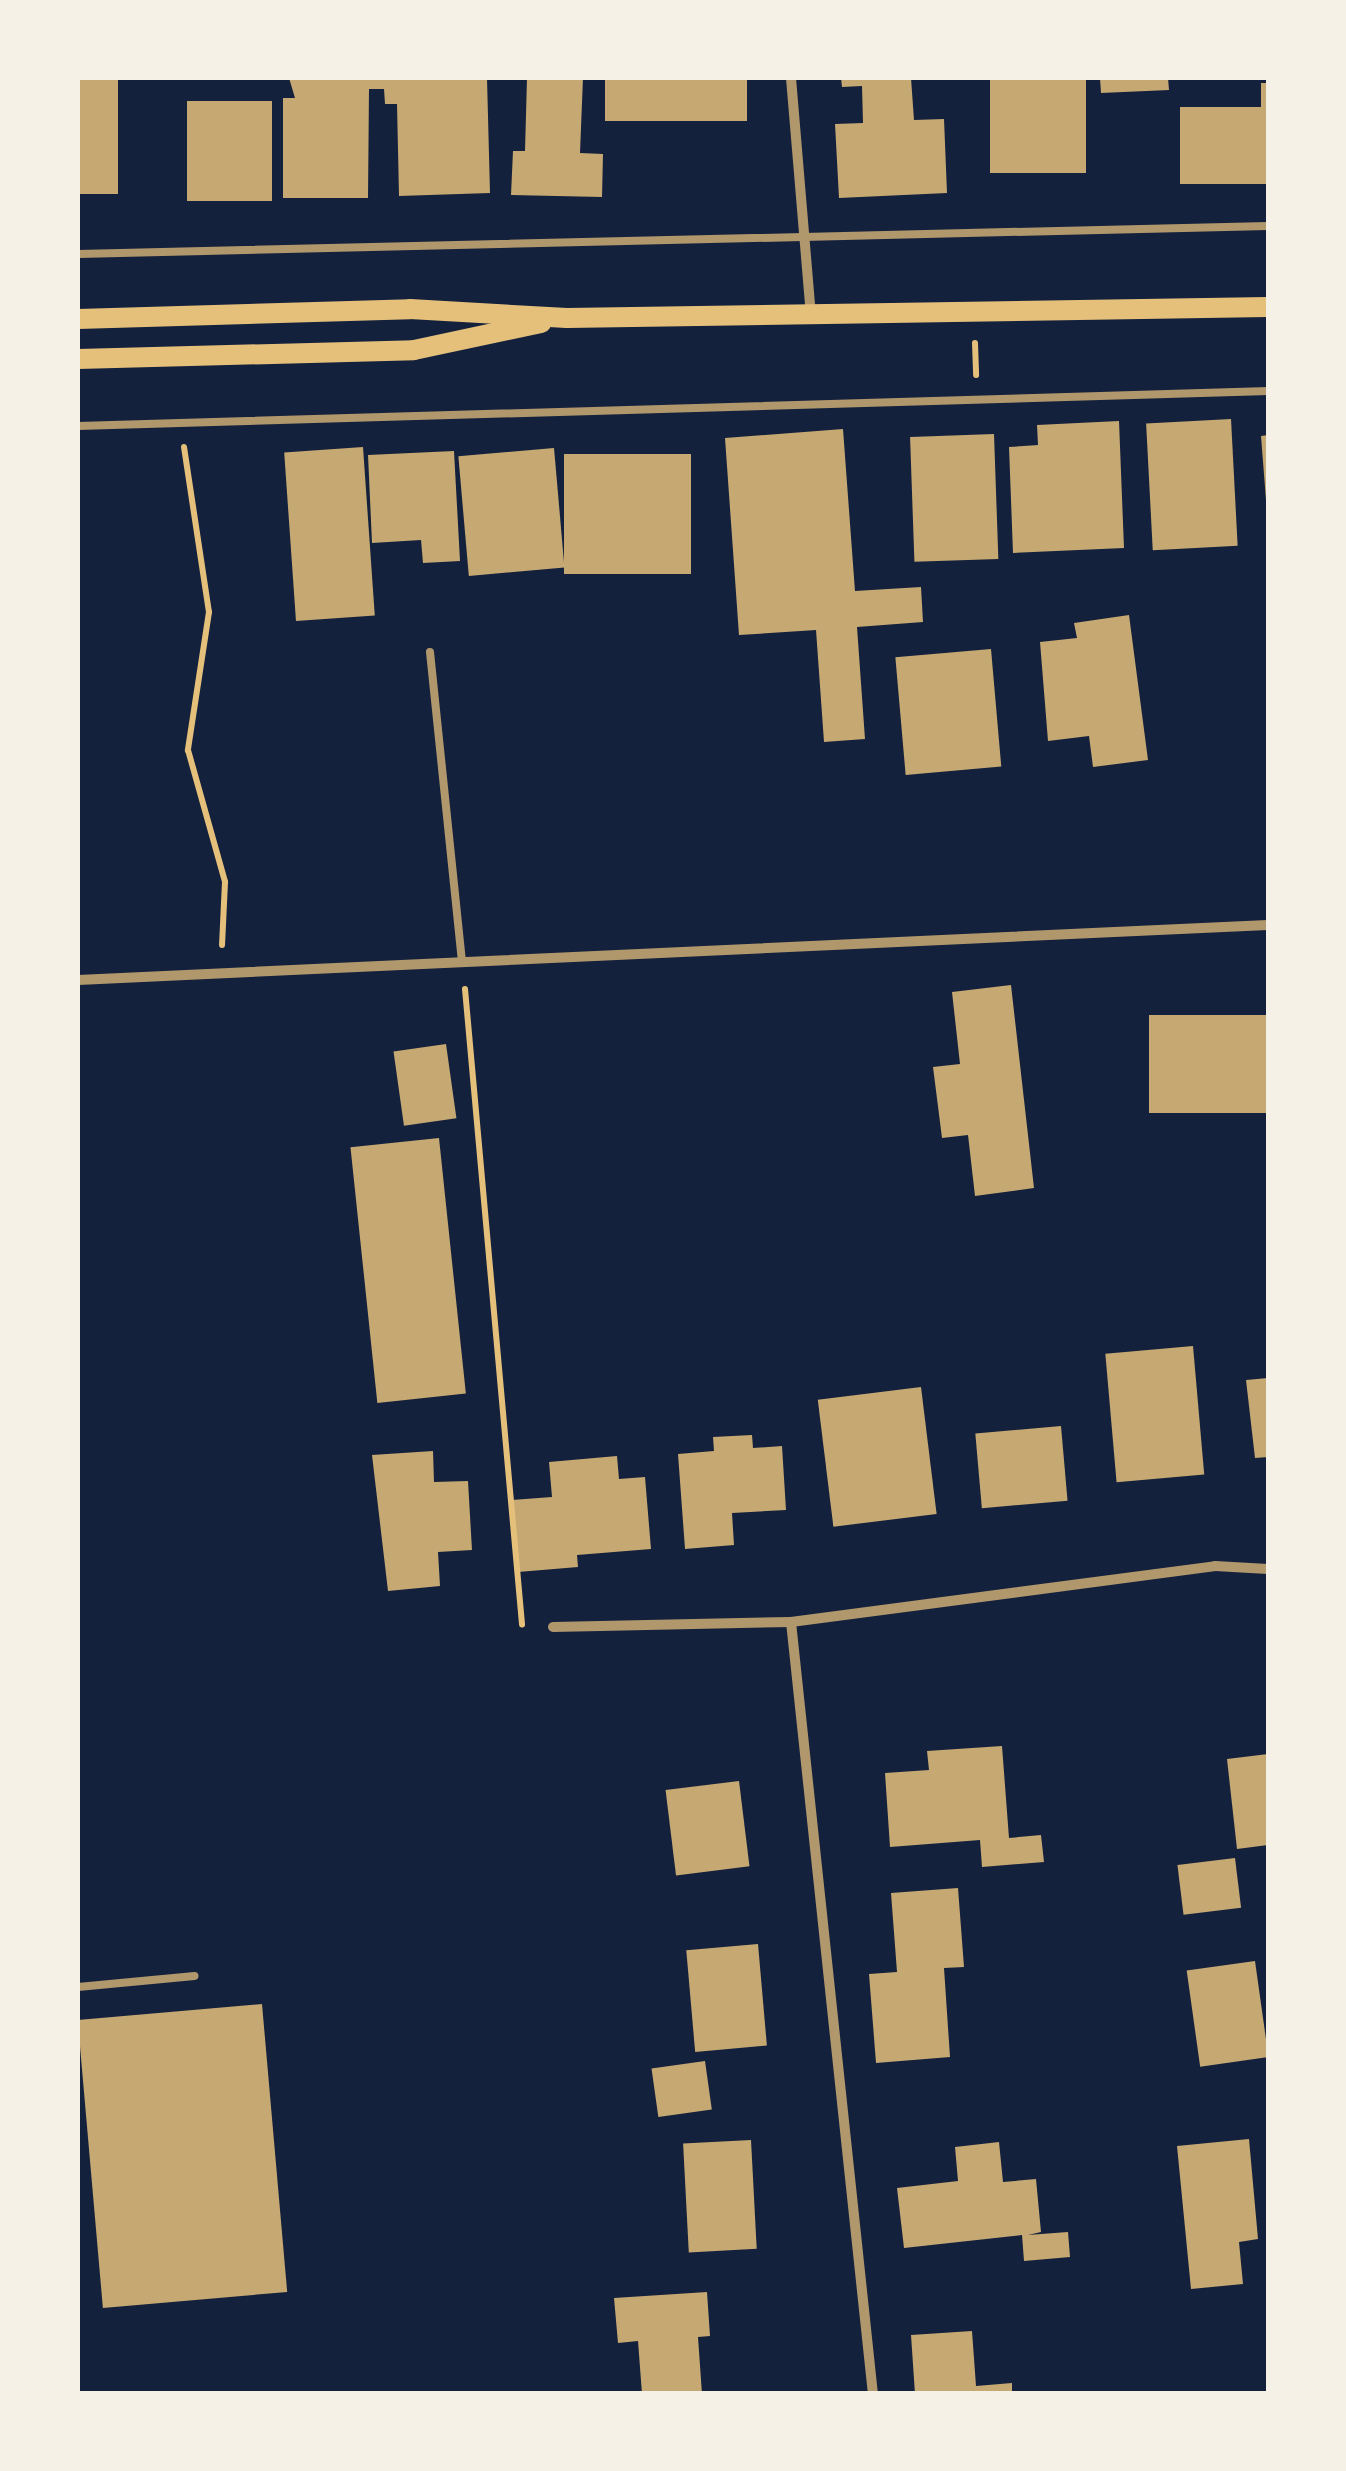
<!DOCTYPE html>
<style>
body{margin:0}
#map{position:relative;width:1346px;height:2471px;overflow:hidden;background:#14213d;font-family:Signika,sans-serif}
div>[style]{position:absolute}
.building>*{inset:0;background:#c6a872;transform-origin:0 0}
.path>*{height:6px;margin:-3px;padding:0 3px;transform-origin:3px;border-radius:3px;background:#e5c07b}
.service>*{height:8px;margin:-4px;padding:0 4px;transform-origin:4px;border-radius:4px;background:#b1986c}
.minor>*{height:10px;margin:-5px;padding:0 5px;transform-origin:5px;border-radius:5px;background:#b1986c}
.secondary>*{height:20px;margin:-10px;padding:0 10px;transform-origin:10px;border-radius:10px;background:#e5c07b}
span{translate:-50% -50%;white-space:nowrap;text-align:center;line-height:1.15;-webkit-text-stroke:9px #f6f1e7;paint-order:stroke}
.frame{position:absolute;inset:0;border:80px solid #f6f1e7;pointer-events:none}
</style>
<div id="map">
<div class="building">
<div style="left:78px;top:78px;width:40px;height:116px"></div>
<div style="clip-path:polygon(289px 78px,487px 78px,490px 193px,399px 196px,397px 104px,385px 104px,384px 89px,369px 89px,368px 198px,283px 198px,283px 98px,295px 98px)"></div>
<div style="clip-path:polygon(527px 78px,583px 78px,580px 153px,603px 154px,602px 197px,511px 195px,513px 151px,525px 151px)"></div>
<div style="left:605px;top:78px;width:142px;height:43px"></div>
<div style="clip-path:polygon(841px 78px,911px 78px,914px 120px,944px 119px,947px 193px,839px 198px,835px 124px,863px 123px,862px 86px,842px 87px)"></div>
<div style="left:990px;top:78px;width:96px;height:95px"></div>
<div style="clip-path:polygon(1100px 78px,1168px 78px,1169px 90px,1101px 93px)"></div>
<div style="clip-path:polygon(1261px 83px,1268px 83px,1268px 184px,1180px 184px,1180px 107px,1261px 107px)"></div>
<div style="left:187px;top:101px;width:85px;height:100px"></div>
<div style="left:1231px;top:419px;width:127px;height:85px;rotate:87deg"></div>
<div style="clip-path:polygon(1119px 421px,1124px 548px,1013px 553px,1009px 447px,1038px 445px,1037px 425px)"></div>
<div style="clip-path:polygon(843px 429px,855px 591px,921px 587px,923px 622px,857px 627px,865px 739px,824px 742px,816px 630px,739px 635px,725px 438px)"></div>
<div style="left:994px;top:434px;width:125px;height:84px;rotate:88deg"></div>
<div style="clip-path:polygon(1268px 435px,1268px 500px,1266px 500px,1261px 436px)"></div>
<div style="left:363px;top:447px;width:169px;height:79px;rotate:86deg"></div>
<div style="left:554px;top:448px;width:120px;height:96px;rotate:85deg"></div>
<div style="clip-path:polygon(454px 451px,460px 561px,423px 563px,421px 540px,372px 543px,368px 455px)"></div>
<div style="left:691px;top:454px;width:120px;height:127px;rotate:90deg"></div>
<div style="clip-path:polygon(1129px 615px,1148px 760px,1093px 767px,1089px 736px,1048px 741px,1040px 642px,1077px 638px,1074px 623px)"></div>
<div style="left:991px;top:649px;width:118px;height:96px;rotate:85deg"></div>
<div style="clip-path:polygon(1011px 985px,1034px 1188px,975px 1196px,968px 1135px,942px 1138px,933px 1067px,960px 1064px,952px 992px)"></div>
<div style="left:1268px;top:1015px;width:98px;height:119px;rotate:90deg"></div>
<div style="left:446px;top:1044px;width:75px;height:53px;rotate:82deg"></div>
<div style="left:439px;top:1138px;width:257px;height:89px;rotate:84deg"></div>
<div style="left:1193px;top:1346px;width:129px;height:88px;rotate:85deg"></div>
<div style="clip-path:polygon(1268px 1378px,1268px 1457px,1255px 1458px,1246px 1380px)"></div>
<div style="left:921px;top:1387px;width:128px;height:104px;rotate:83deg"></div>
<div style="left:1061px;top:1426px;width:75px;height:86px;rotate:85deg"></div>
<div style="clip-path:polygon(752px 1435px,753px 1448px,782px 1446px,786px 1510px,732px 1513px,734px 1545px,685px 1549px,678px 1454px,714px 1451px,713px 1437px)"></div>
<div style="clip-path:polygon(433px 1451px,434px 1482px,468px 1481px,472px 1550px,438px 1552px,440px 1586px,388px 1591px,372px 1455px)"></div>
<div style="clip-path:polygon(617px 1456px,619px 1479px,645px 1477px,651px 1549px,577px 1555px,578px 1567px,518px 1572px,512px 1500px,552px 1497px,549px 1462px)"></div>
<div style="clip-path:polygon(1002px 1746px,1009px 1838px,1041px 1835px,1044px 1862px,982px 1867px,980px 1840px,890px 1847px,885px 1773px,929px 1770px,927px 1751px)"></div>
<div style="clip-path:polygon(1268px 1754px,1268px 1845px,1237px 1849px,1227px 1759px)"></div>
<div style="left:739px;top:1781px;width:86px;height:74px;rotate:83deg"></div>
<div style="left:1235px;top:1858px;width:50px;height:58px;rotate:83deg"></div>
<div style="clip-path:polygon(958px 1888px,964px 1967px,944px 1968px,950px 2057px,876px 2063px,869px 1974px,897px 1972px,891px 1893px)"></div>
<div style="left:758px;top:1944px;width:102px;height:72px;rotate:85deg"></div>
<div style="left:1255px;top:1961px;width:97px;height:69px;rotate:82deg"></div>
<div style="left:262px;top:2004px;width:289px;height:185px;rotate:85deg"></div>
<div style="left:705px;top:2061px;width:49px;height:54px;rotate:82deg"></div>
<div style="clip-path:polygon(1249px 2139px,1258px 2239px,1239px 2242px,1243px 2284px,1191px 2289px,1177px 2146px)"></div>
<div style="left:751px;top:2140px;width:109px;height:68px;rotate:87deg"></div>
<div style="clip-path:polygon(999px 2142px,1003px 2182px,1036px 2179px,1041px 2232px,1028px 2235px,1068px 2232px,1070px 2257px,1024px 2261px,1022px 2235px,904px 2248px,897px 2188px,958px 2181px,955px 2147px)"></div>
<div style="clip-path:polygon(707px 2292px,710px 2336px,698px 2337px,702px 2394px,642px 2394px,638px 2341px,618px 2343px,614px 2298px)"></div>
<div style="clip-path:polygon(972px 2331px,976px 2386px,1012px 2383px,1012px 2394px,915px 2394px,911px 2335px)"></div>
</div>
<div class="path">
<div style="left:975px;top:343px;width:32px;rotate:88deg"></div>
<div style="left:184px;top:447px;width:167px;rotate:81.4deg"></div>
<div style="left:209px;top:612px;width:140px;rotate:98.7deg"></div>
<div style="left:188px;top:750px;width:137px;rotate:74.3deg"></div>
<div style="left:225px;top:882px;width:63px;rotate:92.7deg"></div>
<div style="left:465px;top:989px;width:638px;rotate:84.87deg"></div>
</div>
<div class="service">
<div style="left:78px;top:254px;width:1190px;rotate:-1.35deg"></div>
<div style="left:78px;top:426px;width:1191px;rotate:-1.68deg"></div>
<div style="left:430px;top:652px;width:312px;rotate:84.1deg"></div>
<div style="left:78px;top:1987px;width:117px;rotate:-5.4deg"></div>
</div>
<div class="minor">
<div style="left:791px;top:78px;width:237px;rotate:85.2deg"></div>
<div style="left:78px;top:980px;width:1191px;rotate:-2.65deg"></div>
<div style="left:791px;top:1622px;width:776px;rotate:83.94deg"></div>
<div style="left:553px;top:1627px;width:238px;rotate:-1.2deg"></div>
<div style="left:791px;top:1622px;width:428px;rotate:-7.5deg"></div>
<div style="left:1215px;top:1566px;width:53px;rotate:3.2deg"></div>
</div>
<div class="secondary">
<div style="left:78px;top:319px;width:332px;rotate:-1.7deg"></div>
<div style="left:410px;top:309px;width:157px;rotate:3.3deg"></div>
<div style="left:567px;top:318px;width:701px;rotate:-0.9deg"></div>
<div style="left:78px;top:359px;width:336px;rotate:-1.5deg"></div>
<div style="left:414px;top:350px;width:130px;rotate:-12deg"></div>
</div>
<div class="frame"></div>
</div>
